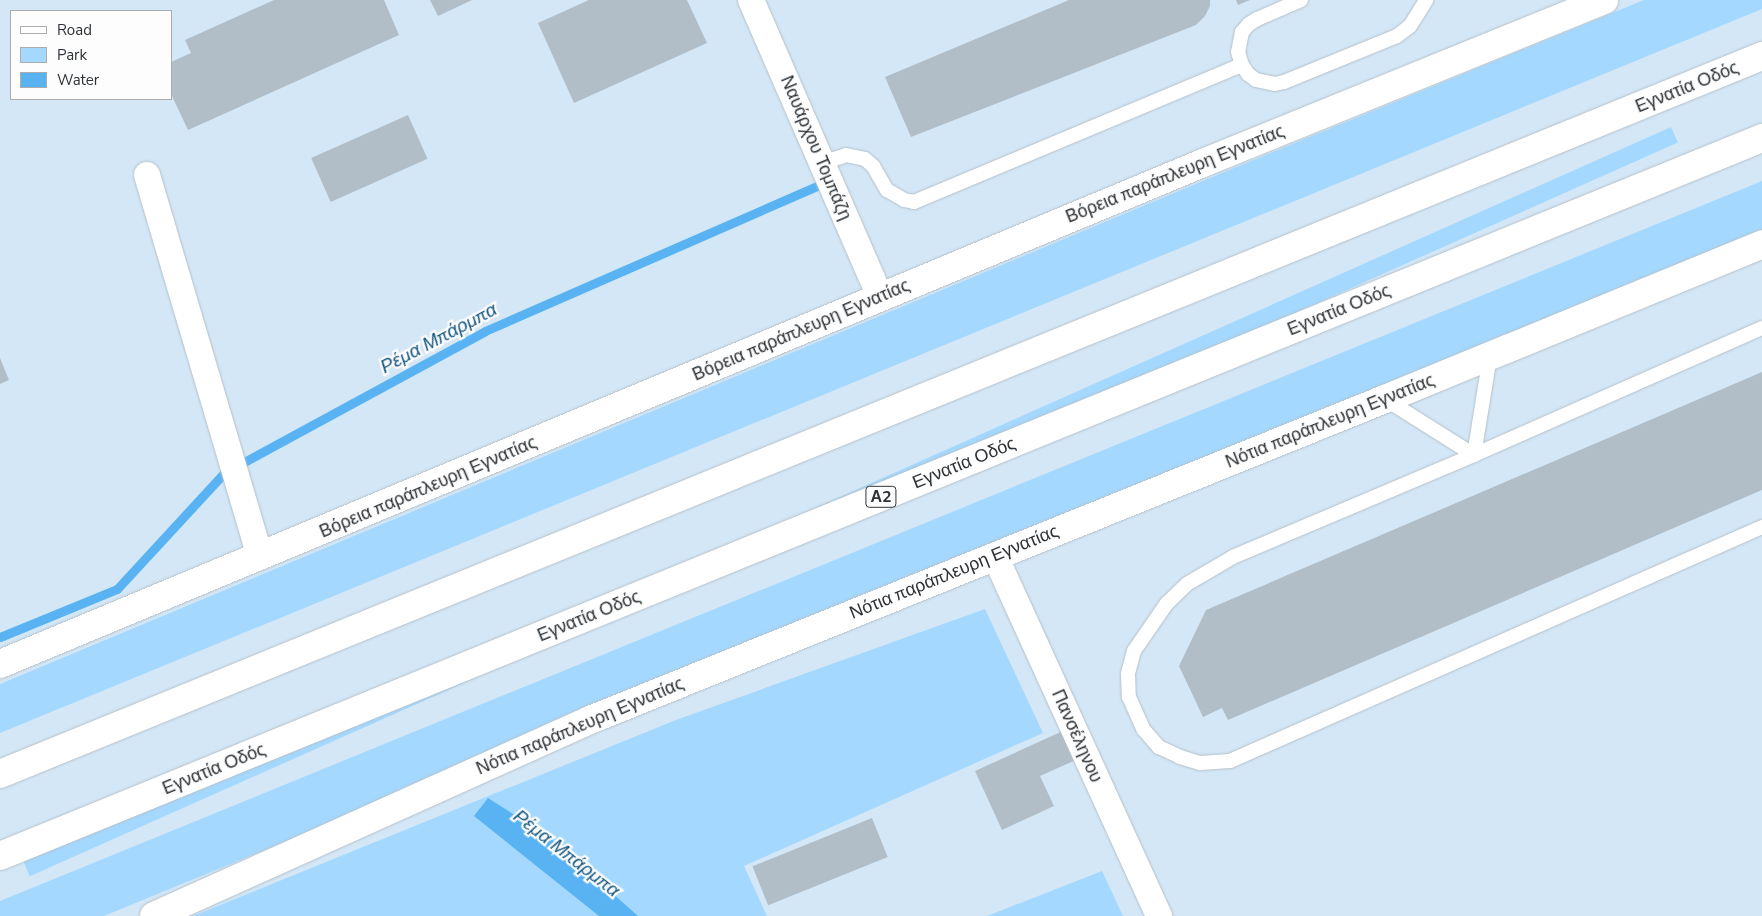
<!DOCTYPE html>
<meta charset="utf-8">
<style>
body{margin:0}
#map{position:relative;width:1762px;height:916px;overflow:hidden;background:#e5f2fb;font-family:"Nunito Sans",sans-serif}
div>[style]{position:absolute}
.built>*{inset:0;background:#d4e7f6}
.green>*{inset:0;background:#a5d8fe;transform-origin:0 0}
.water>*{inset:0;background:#59b3f2}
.stream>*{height:9px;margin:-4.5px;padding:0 4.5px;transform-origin:4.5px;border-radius:4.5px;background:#59b3f2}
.building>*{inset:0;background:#b2bec7;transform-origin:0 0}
.roads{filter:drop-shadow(0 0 1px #b4c0c9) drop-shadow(0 0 1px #b4c0c9)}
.lane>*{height:14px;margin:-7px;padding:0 7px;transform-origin:7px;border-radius:7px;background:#fff}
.street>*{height:26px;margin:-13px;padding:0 13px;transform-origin:13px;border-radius:13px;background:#fff}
.secondary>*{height:28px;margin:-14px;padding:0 14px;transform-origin:14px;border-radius:14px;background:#fff}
.highway>*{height:28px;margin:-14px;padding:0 14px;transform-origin:14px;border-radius:14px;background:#fff}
span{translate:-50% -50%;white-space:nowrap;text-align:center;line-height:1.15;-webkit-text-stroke:4.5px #fdfdfd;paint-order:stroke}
.shield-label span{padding:1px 4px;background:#fdfdfd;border:1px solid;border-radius:4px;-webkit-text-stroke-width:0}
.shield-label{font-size:16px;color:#2d3236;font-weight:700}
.street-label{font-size:18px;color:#2d3236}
.water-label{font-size:19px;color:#145781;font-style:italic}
.legend{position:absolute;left:10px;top:10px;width:162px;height:90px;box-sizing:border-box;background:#fdfdfd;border:1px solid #aaacad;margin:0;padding:6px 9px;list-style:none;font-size:15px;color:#2d3236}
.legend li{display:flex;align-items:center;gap:10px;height:25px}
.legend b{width:25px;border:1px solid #aaacad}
</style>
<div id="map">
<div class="built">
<div style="clip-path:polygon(evenodd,0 0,1762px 0,1762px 916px,0 916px,0 0,11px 11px,171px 11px,171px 99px,11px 99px,11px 11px)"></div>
</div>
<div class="green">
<div style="clip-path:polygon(1644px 0,1762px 0,1762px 9px,0 733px,0 684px,1222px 173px)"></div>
<div style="left:1671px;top:127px;width:17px;height:1804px;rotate:66deg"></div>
<div style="clip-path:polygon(1762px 181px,1762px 235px,104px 916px,0 916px,0 901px)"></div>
<div style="clip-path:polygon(985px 609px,1043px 733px,744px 866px,767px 916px,193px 916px,676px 720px)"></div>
<div style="clip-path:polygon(1102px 871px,1123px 916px,987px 916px)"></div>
</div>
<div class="water">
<div style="clip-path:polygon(488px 798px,549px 837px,638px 916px,599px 916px,474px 816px)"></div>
</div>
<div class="stream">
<div style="left:0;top:637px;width:126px;rotate:-22.3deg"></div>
<div style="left:117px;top:589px;width:158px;rotate:-47.3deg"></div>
<div style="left:224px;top:473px;width:297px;rotate:-28.5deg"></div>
<div style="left:485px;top:331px;width:365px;rotate:-23.6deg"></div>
</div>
<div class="building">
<div style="clip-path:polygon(274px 0,384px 0,399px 35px,188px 130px,171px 94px,171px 62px,191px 53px,185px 40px)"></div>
<div style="clip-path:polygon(430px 0,472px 0,438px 16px)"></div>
<div style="clip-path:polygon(589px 0,687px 0,707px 43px,574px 103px,538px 23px)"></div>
<div style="clip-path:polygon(1069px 0,1210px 0,1210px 6px,1205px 16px,1196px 25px,911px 137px,885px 77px)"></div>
<div style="clip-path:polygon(1236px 0,1250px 0,1238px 5px)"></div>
<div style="left:408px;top:115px;width:48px;height:106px;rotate:66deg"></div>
<div style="clip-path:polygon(0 358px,9px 380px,0 384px)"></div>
<div style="clip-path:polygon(1762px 372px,1762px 490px,1228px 720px,1222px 708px,1203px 717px,1179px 666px,1206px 610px)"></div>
<div style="clip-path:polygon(1065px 730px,1078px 759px,1040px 776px,1054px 806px,1002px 830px,975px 771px)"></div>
<div style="left:872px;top:818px;width:42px;height:129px;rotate:68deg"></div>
</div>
<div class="roads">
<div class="lane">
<div style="left:1301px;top:0;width:48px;rotate:156.6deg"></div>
<div style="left:1257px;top:19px;width:9px;rotate:148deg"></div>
<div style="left:1249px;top:24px;width:11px;rotate:131deg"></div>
<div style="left:1242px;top:32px;width:20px;rotate:101deg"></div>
<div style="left:1238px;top:52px;width:14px;rotate:73deg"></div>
<div style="left:1242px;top:65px;width:11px;rotate:56deg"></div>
<div style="left:1248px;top:74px;width:10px;rotate:37deg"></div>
<div style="left:1256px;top:80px;width:19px;rotate:12deg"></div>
<div style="left:1275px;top:84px;width:9px;rotate:-13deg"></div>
<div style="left:1284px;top:82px;width:122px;rotate:-22.2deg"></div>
<div style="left:1397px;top:36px;width:16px;rotate:-38deg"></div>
<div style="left:1410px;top:26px;width:31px;rotate:-58deg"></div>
<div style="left:822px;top:163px;width:25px;rotate:-18deg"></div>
<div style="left:846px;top:155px;width:19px;rotate:12deg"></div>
<div style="left:865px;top:159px;width:11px;rotate:41deg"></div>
<div style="left:873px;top:166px;width:28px;rotate:60deg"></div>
<div style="left:887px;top:190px;width:20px;rotate:30deg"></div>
<div style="left:904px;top:200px;width:10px;rotate:11deg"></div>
<div style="left:914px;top:202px;width:355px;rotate:-22.7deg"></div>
<div style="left:1762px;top:328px;width:315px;rotate:156.2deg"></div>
<div style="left:1474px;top:455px;width:262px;rotate:157.1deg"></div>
<div style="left:1233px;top:557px;width:53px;rotate:149.6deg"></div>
<div style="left:1187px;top:584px;width:28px;rotate:136deg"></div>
<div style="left:1167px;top:603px;width:58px;rotate:124.5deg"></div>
<div style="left:1134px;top:651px;width:24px;rotate:105deg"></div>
<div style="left:1128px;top:674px;width:23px;rotate:88deg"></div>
<div style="left:1129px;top:697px;width:36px;rotate:66deg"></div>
<div style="left:1144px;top:730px;width:23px;rotate:49deg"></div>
<div style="left:1159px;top:747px;width:23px;rotate:25deg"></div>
<div style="left:1180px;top:757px;width:21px;rotate:17deg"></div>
<div style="left:1200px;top:763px;width:30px;rotate:-4deg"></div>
<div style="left:1230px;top:761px;width:581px;rotate:-23.74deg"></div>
<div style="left:1385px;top:399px;width:105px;rotate:32.2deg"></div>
<div style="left:1474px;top:455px;width:100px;rotate:-80.8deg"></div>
</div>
<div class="street">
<div style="left:751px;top:0;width:324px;rotate:66.5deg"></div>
<div style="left:147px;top:175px;width:398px;rotate:73.5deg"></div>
<div style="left:995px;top:556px;width:396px;rotate:65.5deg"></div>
</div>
<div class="secondary">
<div style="left:0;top:664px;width:1303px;rotate:-22.61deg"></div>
<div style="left:1203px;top:163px;width:433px;rotate:-22.1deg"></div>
<div style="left:154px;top:916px;width:478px;rotate:-24.2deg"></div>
<div style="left:590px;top:720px;width:857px;rotate:-21.99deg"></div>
<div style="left:1385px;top:399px;width:408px;rotate:-22.3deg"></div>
</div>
<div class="highway">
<div style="left:0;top:774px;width:1903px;rotate:-22.17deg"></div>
<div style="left:0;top:856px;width:1903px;rotate:-22.17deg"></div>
</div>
</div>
<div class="shield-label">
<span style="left:881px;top:497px">Α2</span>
</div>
<div class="street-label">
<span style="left:1687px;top:87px;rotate:-22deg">Εγνατία Οδός</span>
<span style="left:816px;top:148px;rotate:67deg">Ναυάρχου Τομπάζη</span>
<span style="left:1175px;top:174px;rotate:-22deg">Βόρεια παράπλευρη Εγνατίας</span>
<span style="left:1339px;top:310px;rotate:-22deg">Εγνατία Οδός</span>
<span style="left:801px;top:330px;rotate:-23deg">Βόρεια παράπλευρη Εγνατίας</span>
<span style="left:1330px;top:421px;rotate:-22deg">Νότια παράπλευρη Εγνατίας</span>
<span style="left:964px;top:463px;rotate:-22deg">Εγνατία Οδός</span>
<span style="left:428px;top:487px;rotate:-23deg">Βόρεια παράπλευρη Εγνατίας</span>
<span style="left:954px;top:572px;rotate:-22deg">Νότια παράπλευρη Εγνατίας</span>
<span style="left:589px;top:616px;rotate:-22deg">Εγνατία Οδός</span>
<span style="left:580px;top:726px;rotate:-23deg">Νότια παράπλευρη Εγνατίας</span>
<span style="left:1077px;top:736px;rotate:66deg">Πανσέληνου</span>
<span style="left:214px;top:769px;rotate:-22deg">Εγνατία Οδός</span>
</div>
<div class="water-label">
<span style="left:439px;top:339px;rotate:-28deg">Ρέμα Μπάρμπα</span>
<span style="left:566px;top:854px;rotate:38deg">Ρέμα Μπάρμπα</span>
</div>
<ul class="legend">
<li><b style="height:6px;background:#fff"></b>Road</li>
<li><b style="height:14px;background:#a5d8fe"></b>Park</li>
<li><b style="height:14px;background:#59b3f2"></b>Water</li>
</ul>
</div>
